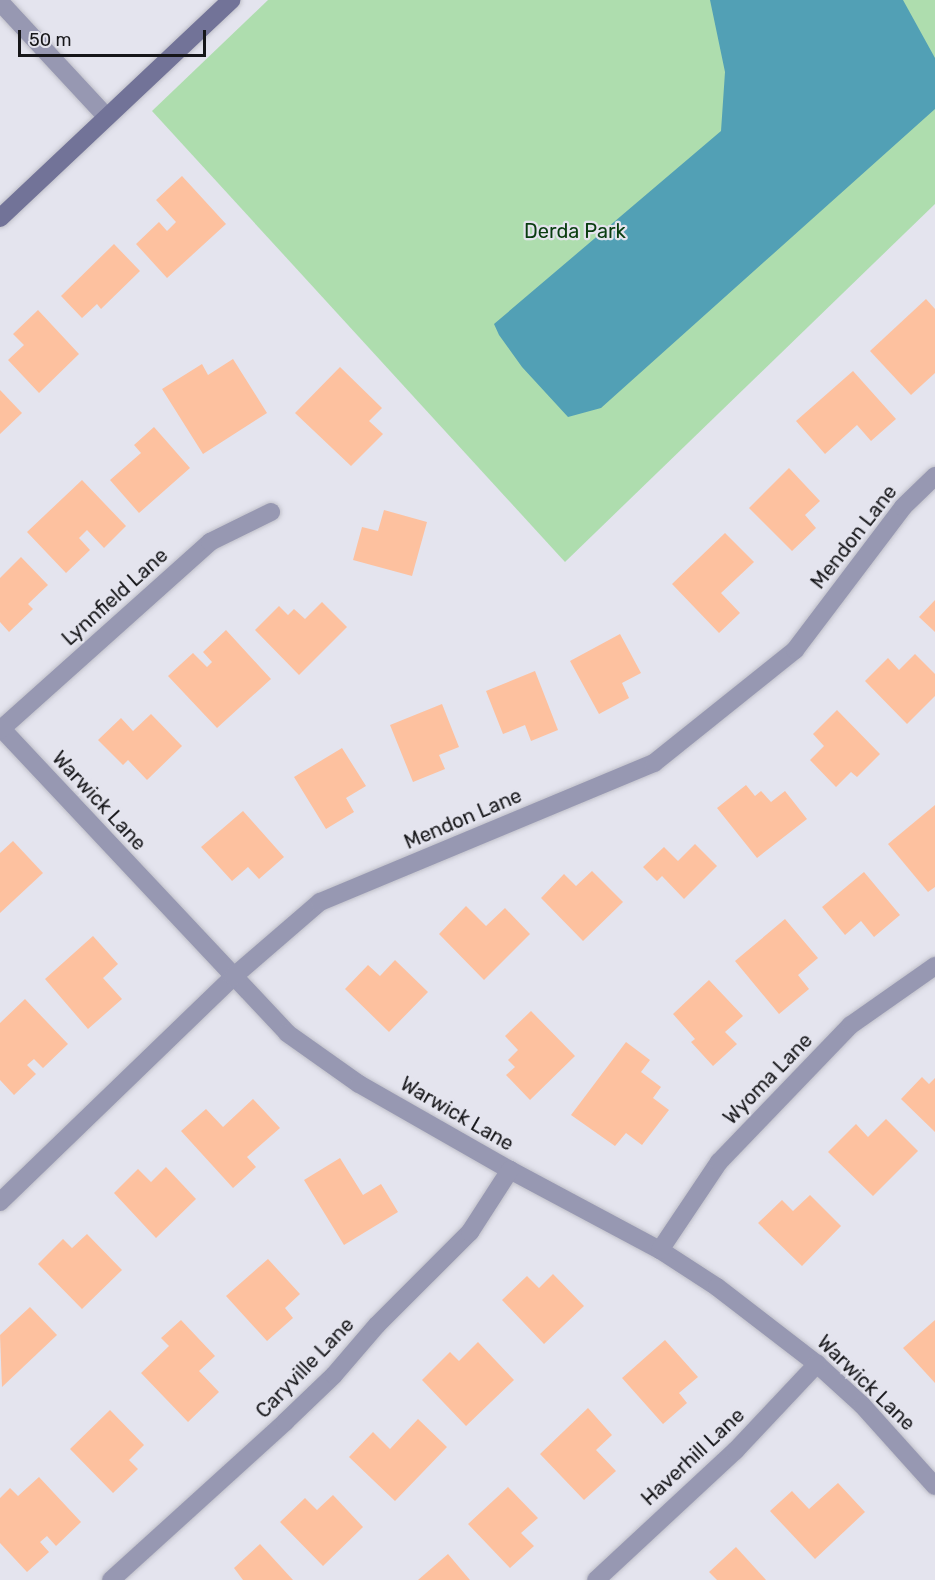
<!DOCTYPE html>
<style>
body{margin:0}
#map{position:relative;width:935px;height:1580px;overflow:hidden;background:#e4e4ee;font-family:Rubik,sans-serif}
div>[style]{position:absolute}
.green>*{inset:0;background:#aeddae}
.water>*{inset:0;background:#52a0b5}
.building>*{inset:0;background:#fdc19f}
.roads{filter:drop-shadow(0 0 2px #bfbfc8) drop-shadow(0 0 2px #bfbfc8)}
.street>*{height:18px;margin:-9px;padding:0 9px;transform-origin:9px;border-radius:9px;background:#9798b2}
.secondary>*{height:18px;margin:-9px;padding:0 9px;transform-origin:9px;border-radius:9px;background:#727398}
span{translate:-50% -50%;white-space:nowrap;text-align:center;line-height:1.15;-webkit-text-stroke:4.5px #e4e4ee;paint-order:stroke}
.park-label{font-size:20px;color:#093d10}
.street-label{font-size:20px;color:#161619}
.scale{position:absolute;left:18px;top:30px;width:188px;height:27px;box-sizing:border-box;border:3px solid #161619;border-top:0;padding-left:8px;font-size:18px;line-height:21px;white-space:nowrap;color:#161619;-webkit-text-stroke:4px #e4e4ee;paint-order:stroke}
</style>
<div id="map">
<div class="green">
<div style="clip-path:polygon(268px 0,935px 0,935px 204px,565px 562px,152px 111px)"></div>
</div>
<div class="water">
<div style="clip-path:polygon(710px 0,903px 0,935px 58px,935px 109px,601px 408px,568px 417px,522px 367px,499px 335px,494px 324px,721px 131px,725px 72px)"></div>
</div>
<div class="building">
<div style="clip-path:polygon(182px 176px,226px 224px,167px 278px,136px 244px,159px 222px,167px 231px,176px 222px,156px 200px)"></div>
<div style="clip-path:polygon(114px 244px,140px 271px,101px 309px,97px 304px,82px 318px,61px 296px)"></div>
<div style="clip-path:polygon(926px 299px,935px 309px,935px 373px,911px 395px,870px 351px)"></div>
<div style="clip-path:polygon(38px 310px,79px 354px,39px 393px,8px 360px,24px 345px,13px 334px)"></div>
<div style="clip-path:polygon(233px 359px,267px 413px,203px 454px,162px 389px,202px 364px,208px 375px)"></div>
<div style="clip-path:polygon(340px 367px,382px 408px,369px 421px,383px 434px,351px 466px,295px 413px)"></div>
<div style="clip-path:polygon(853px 371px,896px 419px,871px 441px,857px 425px,825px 454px,796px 421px)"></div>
<div style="clip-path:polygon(0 390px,22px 413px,0 434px)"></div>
<div style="clip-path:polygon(154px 427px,190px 468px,139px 513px,110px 480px,141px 453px,134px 445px)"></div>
<div style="clip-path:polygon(789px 468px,820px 501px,805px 515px,816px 528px,792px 551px,749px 508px)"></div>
<div style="clip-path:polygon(82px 480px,126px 526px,104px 548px,87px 530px,79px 538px,90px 550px,66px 573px,27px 532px)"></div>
<div style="clip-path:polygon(384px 510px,427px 522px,412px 576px,353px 560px,362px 527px,378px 531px)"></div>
<div style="clip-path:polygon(725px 533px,754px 562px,721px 593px,740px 613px,719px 633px,672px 584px)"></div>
<div style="clip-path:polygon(21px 557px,48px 585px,28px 604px,33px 609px,9px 632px,0 622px,0 578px)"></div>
<div style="clip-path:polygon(935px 600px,935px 632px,919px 617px)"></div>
<div style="clip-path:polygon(322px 602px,347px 627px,299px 675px,255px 630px,279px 606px,288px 615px,294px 609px,305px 619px)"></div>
<div style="clip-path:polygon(226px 630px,271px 679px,217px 728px,168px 676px,193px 653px,207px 667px,212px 662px,203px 652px)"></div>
<div style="clip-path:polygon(620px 634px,641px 673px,622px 683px,629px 698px,599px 714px,570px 661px)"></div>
<div style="clip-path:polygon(915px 654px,935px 674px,935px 696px,907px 724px,865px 681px,888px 658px,899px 670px)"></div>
<div style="clip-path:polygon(535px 671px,558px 730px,531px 741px,525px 725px,503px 734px,486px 691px)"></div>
<div style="clip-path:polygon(442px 704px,459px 747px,439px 755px,445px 769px,413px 782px,390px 725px)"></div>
<div style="clip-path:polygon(837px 710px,880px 754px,857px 777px,851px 772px,836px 787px,810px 760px,824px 746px,813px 734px)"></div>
<div style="clip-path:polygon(151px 714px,182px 746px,147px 780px,128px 760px,123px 765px,98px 740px,121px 718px,133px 731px)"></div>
<div style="clip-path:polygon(342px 748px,366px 786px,346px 798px,354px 812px,326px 829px,294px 777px)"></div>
<div style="clip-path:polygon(746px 785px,755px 796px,761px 791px,771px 802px,785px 791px,807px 819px,757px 858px,717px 808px)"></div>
<div style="clip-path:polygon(935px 805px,935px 887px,928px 892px,888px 844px)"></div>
<div style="clip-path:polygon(243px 811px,284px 857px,259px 879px,248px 867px,232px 881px,201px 847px)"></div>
<div style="clip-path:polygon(13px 841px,43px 873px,0 913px,0 853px)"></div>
<div style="clip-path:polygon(695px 844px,717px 866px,684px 899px,662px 876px,657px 881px,643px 867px,664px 847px,678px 861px)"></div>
<div style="clip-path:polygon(592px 871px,623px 902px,583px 941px,541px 898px,564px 874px,576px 886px)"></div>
<div style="clip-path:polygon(864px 872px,900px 915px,874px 937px,861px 921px,845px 935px,822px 907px)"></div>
<div style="clip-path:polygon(466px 906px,486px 926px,505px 908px,530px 934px,484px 980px,439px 934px)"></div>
<div style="clip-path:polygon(785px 919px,818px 958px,798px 975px,809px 989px,779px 1014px,735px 961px)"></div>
<div style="clip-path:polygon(93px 936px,118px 964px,103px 978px,122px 999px,88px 1029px,45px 979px)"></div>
<div style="clip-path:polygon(395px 960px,428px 992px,389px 1032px,345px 989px,368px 965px,380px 976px)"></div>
<div style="clip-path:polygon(709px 980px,743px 1016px,725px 1032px,737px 1044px,713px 1066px,691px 1042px,695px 1039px,673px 1014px)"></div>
<div style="clip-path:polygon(25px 999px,68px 1044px,43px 1068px,34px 1059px,27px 1065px,36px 1074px,14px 1095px,0 1080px,0 1023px)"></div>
<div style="clip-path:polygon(531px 1011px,575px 1056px,530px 1100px,506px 1075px,515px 1067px,508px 1060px,518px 1050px,505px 1036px)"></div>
<div style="clip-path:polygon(626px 1042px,650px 1060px,641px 1072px,661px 1087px,653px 1098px,669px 1110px,642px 1145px,626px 1133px,615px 1146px,571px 1115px)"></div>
<div style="clip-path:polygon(922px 1077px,929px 1084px,935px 1078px,935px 1132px,901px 1099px)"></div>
<div style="clip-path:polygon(253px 1099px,280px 1128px,247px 1157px,256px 1167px,233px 1188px,181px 1131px,206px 1109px,223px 1127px)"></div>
<div style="clip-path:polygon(886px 1119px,918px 1151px,873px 1196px,828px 1152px,856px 1124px,868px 1137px)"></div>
<div style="clip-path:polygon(340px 1158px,363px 1195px,381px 1184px,398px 1212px,344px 1245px,304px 1180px)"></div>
<div style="clip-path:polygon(166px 1167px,196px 1199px,156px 1238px,114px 1193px,138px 1169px,151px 1182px)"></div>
<div style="clip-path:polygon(810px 1195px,841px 1226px,802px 1266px,758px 1223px,782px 1200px,793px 1211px)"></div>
<div style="clip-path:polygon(87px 1234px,122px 1270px,82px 1309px,38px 1264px,63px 1239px,72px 1248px)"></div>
<div style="clip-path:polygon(268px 1259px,300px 1294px,285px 1308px,293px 1318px,267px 1341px,226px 1296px)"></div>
<div style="clip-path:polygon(553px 1274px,584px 1306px,544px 1344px,502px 1300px,527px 1276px,539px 1288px)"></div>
<div style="clip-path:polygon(30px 1307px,57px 1335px,2px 1387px,0 1335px)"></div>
<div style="clip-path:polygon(181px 1320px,215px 1356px,199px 1371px,219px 1392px,188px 1422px,141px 1373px,169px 1346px,161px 1338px)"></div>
<div style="clip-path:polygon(935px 1320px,935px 1383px,903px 1348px)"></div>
<div style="clip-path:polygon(665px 1340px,698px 1377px,679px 1393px,687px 1403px,663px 1424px,622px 1378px)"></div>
<div style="clip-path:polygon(478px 1342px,514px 1380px,466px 1426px,422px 1380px,450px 1352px,459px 1361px)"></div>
<div style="clip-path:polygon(588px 1408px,612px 1435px,596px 1450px,616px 1471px,584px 1500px,540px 1454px)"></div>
<div style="clip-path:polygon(110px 1410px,144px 1445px,129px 1460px,138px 1469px,113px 1493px,70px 1449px)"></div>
<div style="clip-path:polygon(418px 1419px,447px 1447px,395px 1501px,349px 1457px,373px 1432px,390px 1449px)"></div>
<div style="clip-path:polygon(39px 1477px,81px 1522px,56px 1546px,47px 1536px,40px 1542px,49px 1552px,27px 1572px,0 1543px,0 1498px,10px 1488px,18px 1496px)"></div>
<div style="clip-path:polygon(838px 1483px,865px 1512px,815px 1559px,770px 1511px,792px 1491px,809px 1509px)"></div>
<div style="clip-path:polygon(508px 1487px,538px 1518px,521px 1533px,534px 1546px,510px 1568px,468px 1524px)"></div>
<div style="clip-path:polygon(333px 1495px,363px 1527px,323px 1566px,280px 1522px,305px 1498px,317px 1510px)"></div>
<div style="clip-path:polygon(260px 1544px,293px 1580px,243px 1580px,234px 1568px)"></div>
<div style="clip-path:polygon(736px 1547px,766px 1580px,717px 1580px,709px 1572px)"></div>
<div style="clip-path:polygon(448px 1554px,470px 1580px,418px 1580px)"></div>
</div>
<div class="roads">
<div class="street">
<div style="left:0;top:2px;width:157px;rotate:47.1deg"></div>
<div style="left:0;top:727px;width:420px;rotate:46.8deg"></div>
<div style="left:287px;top:1033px;width:88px;rotate:35.3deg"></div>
<div style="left:359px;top:1084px;width:174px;rotate:29.7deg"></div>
<div style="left:510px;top:1170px;width:170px;rotate:28.1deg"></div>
<div style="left:660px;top:1250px;width:68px;rotate:33deg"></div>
<div style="left:717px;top:1287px;width:126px;rotate:37.6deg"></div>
<div style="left:817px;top:1364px;width:61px;rotate:42.3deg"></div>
<div style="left:862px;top:1405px;width:109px;rotate:48deg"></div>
<div style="left:0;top:730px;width:282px;rotate:-41.8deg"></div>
<div style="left:210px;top:542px;width:68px;rotate:-26.2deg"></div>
<div style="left:0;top:1202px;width:324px;rotate:-44deg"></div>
<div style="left:233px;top:977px;width:115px;rotate:-40.8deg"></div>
<div style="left:320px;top:902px;width:362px;rotate:-22.6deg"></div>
<div style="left:654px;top:763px;width:181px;rotate:-38.7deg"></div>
<div style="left:795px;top:650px;width:179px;rotate:-52.9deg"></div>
<div style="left:903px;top:507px;width:45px;rotate:-44.1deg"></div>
<div style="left:660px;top:1250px;width:106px;rotate:-56.2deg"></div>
<div style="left:719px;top:1162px;width:190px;rotate:-46.1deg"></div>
<div style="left:851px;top:1025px;width:103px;rotate:-35.1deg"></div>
<div style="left:111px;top:1580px;width:235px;rotate:-42.2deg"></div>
<div style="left:285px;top:1422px;width:68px;rotate:-43.8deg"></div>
<div style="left:334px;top:1375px;width:66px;rotate:-49.3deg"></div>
<div style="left:377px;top:1325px;width:132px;rotate:-45deg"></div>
<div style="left:470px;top:1232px;width:74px;rotate:-57.2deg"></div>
<div style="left:596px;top:1580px;width:190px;rotate:-42.9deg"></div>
<div style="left:735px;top:1451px;width:120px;rotate:-46.7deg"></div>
</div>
<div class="secondary">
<div style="left:0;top:218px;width:318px;rotate:-43.3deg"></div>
</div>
</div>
<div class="park-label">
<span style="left:575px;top:231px">Derda Park</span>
</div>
<div class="street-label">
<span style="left:854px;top:537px;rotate:-52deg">Mendon Lane</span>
<span style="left:115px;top:597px;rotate:-42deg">Lynnfield Lane</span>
<span style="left:99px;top:801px;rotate:47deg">Warwick Lane</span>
<span style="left:463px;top:819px;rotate:-23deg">Mendon Lane</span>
<span style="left:768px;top:1079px;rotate:-46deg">Wyoma Lane</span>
<span style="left:457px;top:1114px;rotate:30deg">Warwick Lane</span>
<span style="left:305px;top:1368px;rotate:-46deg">Caryville Lane</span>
<span style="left:866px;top:1383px;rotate:44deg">Warwick Lane</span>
<span style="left:693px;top:1457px;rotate:-43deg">Haverhill Lane</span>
</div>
<div class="scale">50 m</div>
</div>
